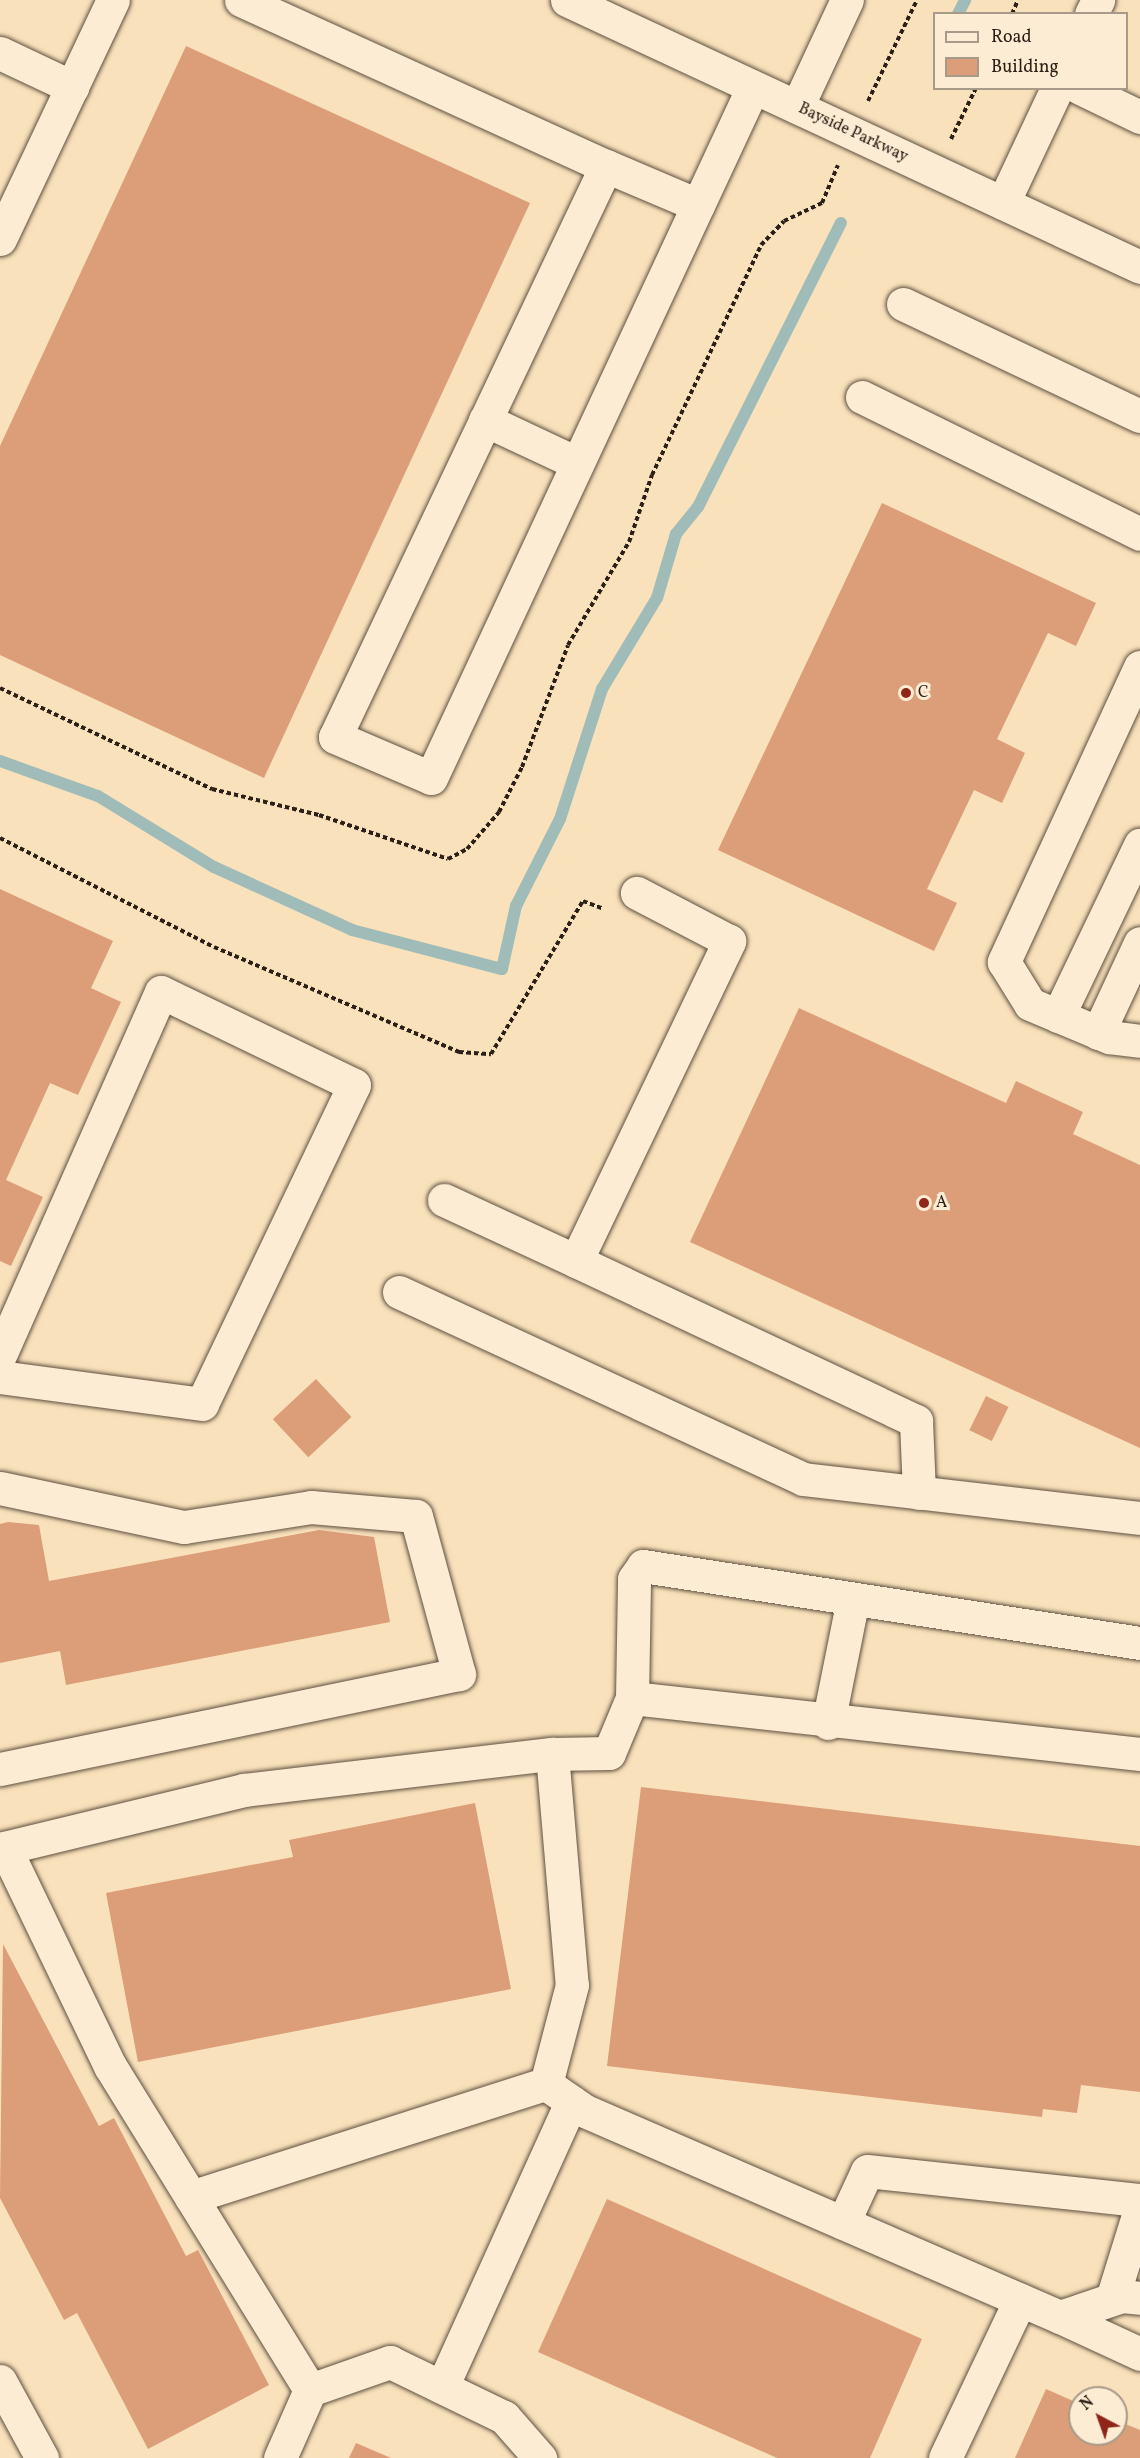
<!DOCTYPE html>
<style>
body{margin:0}
#map{position:relative;width:1140px;height:2458px;overflow:hidden;background:#f9e1bb;font-family:Vollkorn,serif}
div>[style]{position:absolute}
.stream>*{height:12px;margin:-6px;padding:0 6px;transform-origin:6px;border-radius:6px;background:#a0bcb9}
.building>*{inset:0;background:#dc9e79;transform-origin:0 0}
.path>*{height:4px;margin-top:-2px;transform-origin:0;background:repeating-linear-gradient(90deg,#2b1f17 0 4.5px,transparent 0 7.5px)}
.roads{filter:drop-shadow(0 0 2px #5e5040) drop-shadow(0 0 2px #5e5040)}
.minor>*{height:33px;margin:-16.5px;padding:0 16.5px;transform-origin:16.5px;border-radius:16.5px;background:#fbecd3}
.dots>*{width:16px;height:16px;translate:-50% -50%;box-sizing:border-box;border:3px solid #fbecd3;border-radius:50%}
span{translate:-50% -50%;white-space:nowrap;text-align:center;line-height:1.15;-webkit-text-stroke:6px #fbecd3;paint-order:stroke}
.street-label{font-size:16px;color:#2b1f17}
.poi-label{font-size:16px;color:#2b1f17}
.left{translate:0 -50%;text-align:left}
.legend{position:absolute;left:933px;top:12px;width:195px;height:78px;box-sizing:border-box;background:#fbecd3;border:2px solid #a89a88;margin:0;padding:8px 10px;list-style:none;font-size:18px;color:#2b1f17}
.legend li{display:flex;align-items:center;gap:12px;height:30px}
.legend b{width:30px;border:2px solid #a89a88}
.north{position:absolute;left:1068px;top:2386px;width:60px;height:60px;box-sizing:border-box;background:#fbecd3;border:2px solid #a89a88;border-radius:50%;rotate:319deg;font-size:16px;font-weight:700;line-height:24px;text-align:center;color:#2b1f17}
.north::after{content:'';display:block;margin:auto;width:21px;height:27px;background:#8f2418;clip-path:polygon(50% 0,100% 100%,50% 72%,0 100%)}
</style>
<div id="map">
<div class="stream">
<div style="left:958px;top:14px;width:16px;rotate:-63deg"></div>
<div style="left:0;top:761px;width:104px;rotate:19.7deg"></div>
<div style="left:98px;top:796px;width:136px;rotate:31.5deg"></div>
<div style="left:214px;top:867px;width:152px;rotate:24.5deg"></div>
<div style="left:352px;top:930px;width:155px;rotate:14.6deg"></div>
<div style="left:502px;top:969px;width:65px;rotate:-77.5deg"></div>
<div style="left:516px;top:906px;width:97px;rotate:-63.2deg"></div>
<div style="left:560px;top:819px;width:137px;rotate:-72.1deg"></div>
<div style="left:602px;top:689px;width:106px;rotate:-58.9deg"></div>
<div style="left:657px;top:598px;width:67px;rotate:-73.5deg"></div>
<div style="left:676px;top:534px;width:35px;rotate:-51deg"></div>
<div style="left:698px;top:507px;width:318px;rotate:-63.3deg"></div>
</div>
<div class="building">
<div style="clip-path:polygon(186px 46px,530px 203px,264px 778px,0 655px,0 446px)"></div>
<div style="clip-path:polygon(882px 503px,1096px 603px,1076px 646px,1048px 633px,997px 739px,1025px 753px,1002px 803px,974px 790px,927px 889px,957px 903px,934px 951px,718px 850px)"></div>
<div style="clip-path:polygon(0 889px,113px 941px,91px 988px,121px 1002px,78px 1095px,50px 1083px,6px 1180px,43px 1197px,11px 1266px,0 1261px)"></div>
<div style="clip-path:polygon(799px 1008px,1006px 1103px,1016px 1081px,1083px 1112px,1073px 1134px,1140px 1165px,1140px 1448px,690px 1242px)"></div>
<div style="left:316px;top:1379px;width:52px;height:59px;rotate:47deg"></div>
<div style="left:986px;top:1396px;width:25px;height:38px;rotate:26deg"></div>
<div style="clip-path:polygon(8px 1522px,39px 1525px,49px 1581px,319px 1530px,374px 1537px,390px 1622px,66px 1685px,60px 1651px,0 1663px,0 1524px)"></div>
<div style="clip-path:polygon(641px 1787px,1140px 1846px,1140px 2092px,1081px 2085px,1077px 2113px,1043px 2109px,1042px 2117px,607px 2066px)"></div>
<div style="clip-path:polygon(475px 1803px,511px 1989px,138px 2062px,106px 1893px,293px 1857px,289px 1840px)"></div>
<div style="clip-path:polygon(3px 1944px,99px 2126px,114px 2118px,186px 2256px,198px 2250px,269px 2385px,148px 2449px,77px 2313px,64px 2320px,0 2198px)"></div>
<div style="clip-path:polygon(607px 2199px,922px 2339px,870px 2458px,777px 2458px,538px 2352px)"></div>
<div style="clip-path:polygon(1046px 2389px,1080px 2404px,1080px 2434px,1116px 2434px,1116px 2420px,1140px 2430px,1140px 2458px,1015px 2458px)"></div>
<div style="clip-path:polygon(356px 2443px,391px 2458px,349px 2458px)"></div>
</div>
<div class="path">
<div style="left:1012px;top:14px;width:15px;rotate:-67deg"></div>
<div style="left:868px;top:101px;width:112px;rotate:-64.1deg"></div>
<div style="left:951px;top:139px;width:57px;rotate:-63.9deg"></div>
<div style="left:0;top:688px;width:235px;rotate:25.5deg"></div>
<div style="left:212px;top:789px;width:110px;rotate:13.7deg"></div>
<div style="left:319px;top:815px;width:136px;rotate:18.8deg"></div>
<div style="left:448px;top:859px;width:21px;rotate:-28deg"></div>
<div style="left:467px;top:849px;width:49px;rotate:-49.1deg"></div>
<div style="left:499px;top:812px;width:51px;rotate:-62.9deg"></div>
<div style="left:522px;top:767px;width:130px;rotate:-69.3deg"></div>
<div style="left:568px;top:645px;width:120px;rotate:-59.4deg"></div>
<div style="left:629px;top:542px;width:71px;rotate:-71.1deg"></div>
<div style="left:652px;top:475px;width:255px;rotate:-64.6deg"></div>
<div style="left:761px;top:245px;width:33px;rotate:-46deg"></div>
<div style="left:784px;top:221px;width:42px;rotate:-25.3deg"></div>
<div style="left:822px;top:203px;width:41px;rotate:-67.2deg"></div>
<div style="left:0;top:838px;width:240px;rotate:27deg"></div>
<div style="left:214px;top:947px;width:267px;rotate:23.2deg"></div>
<div style="left:459px;top:1052px;width:32px;rotate:4deg"></div>
<div style="left:491px;top:1054px;width:179px;rotate:-59deg"></div>
<div style="left:583px;top:901px;width:22px;rotate:21deg"></div>
</div>
<div class="roads">
<div class="minor">
<div style="left:241px;top:0;width:401px;rotate:24.5deg"></div>
<div style="left:606px;top:166px;width:632px;rotate:115.39deg"></div>
<div style="left:335px;top:737px;width:104px;rotate:23.1deg"></div>
<div style="left:431px;top:778px;width:762px;rotate:-65.01deg"></div>
<div style="left:567px;top:0;width:632px;rotate:24.98deg"></div>
<div style="left:1091px;top:14px;width:16px;rotate:-63deg"></div>
<div style="left:0;top:53px;width:80px;rotate:25.3deg"></div>
<div style="left:1080px;top:88px;width:67px;rotate:25.8deg"></div>
<div style="left:797px;top:107px;width:118px;rotate:-65deg"></div>
<div style="left:606px;top:166px;width:100px;rotate:23deg"></div>
<div style="left:1003px;top:203px;width:127px;rotate:-64.8deg"></div>
<div style="left:0;top:239px;width:264px;rotate:-64.7deg"></div>
<div style="left:903px;top:304px;width:262px;rotate:25.3deg"></div>
<div style="left:862px;top:397px;width:310px;rotate:26.2deg"></div>
<div style="left:485px;top:420px;width:102px;rotate:25.1deg"></div>
<div style="left:1140px;top:667px;width:325px;rotate:114.8deg"></div>
<div style="left:1004px;top:962px;width:49px;rotate:58.2deg"></div>
<div style="left:1030px;top:1004px;width:86px;rotate:22.7deg"></div>
<div style="left:1109px;top:1037px;width:31px;rotate:7deg"></div>
<div style="left:1058px;top:1016px;width:190px;rotate:-64.4deg"></div>
<div style="left:1098px;top:1033px;width:99px;rotate:-65deg"></div>
<div style="left:444px;top:1200px;width:145px;rotate:24.8deg"></div>
<div style="left:576px;top:1261px;width:355px;rotate:-64.4deg"></div>
<div style="left:729px;top:941px;width:104px;rotate:-152.4deg"></div>
<div style="left:576px;top:1261px;width:376px;rotate:25.2deg"></div>
<div style="left:916px;top:1421px;width:72px;rotate:87.6deg"></div>
<div style="left:399px;top:1292px;width:445px;rotate:24.8deg"></div>
<div style="left:803px;top:1479px;width:339px;rotate:6.6deg"></div>
<div style="left:0;top:1355px;width:397px;rotate:-66.1deg"></div>
<div style="left:161px;top:992px;width:214px;rotate:25.7deg"></div>
<div style="left:354px;top:1085px;width:353px;rotate:115.5deg"></div>
<div style="left:202px;top:1404px;width:204px;rotate:-172.4deg"></div>
<div style="left:0;top:1488px;width:188px;rotate:12deg"></div>
<div style="left:184px;top:1527px;width:129px;rotate:-8.9deg"></div>
<div style="left:311px;top:1507px;width:105px;rotate:4.9deg"></div>
<div style="left:416px;top:1516px;width:164px;rotate:74.8deg"></div>
<div style="left:459px;top:1674px;width:469px;rotate:168.3deg"></div>
<div style="left:632px;top:1698px;width:119px;rotate:-89deg"></div>
<div style="left:634px;top:1579px;width:16px;rotate:-55deg"></div>
<div style="left:643px;top:1566px;width:503px;rotate:8.81deg"></div>
<div style="left:828px;top:1723px;width:126px;rotate:-78.6deg"></div>
<div style="left:552px;top:1754px;width:57px;rotate:-1deg"></div>
<div style="left:609px;top:1753px;width:60px;rotate:-67.3deg"></div>
<div style="left:632px;top:1698px;width:511px;rotate:6.29deg"></div>
<div style="left:5px;top:1848px;width:242px;rotate:64.3deg"></div>
<div style="left:110px;top:2066px;width:381px;rotate:58.3deg"></div>
<div style="left:310px;top:2390px;width:74px;rotate:113.8deg"></div>
<div style="left:0;top:1849px;width:251px;rotate:-13.6deg"></div>
<div style="left:244px;top:1790px;width:310px;rotate:-6.7deg"></div>
<div style="left:552px;top:1754px;width:232px;rotate:85.1deg"></div>
<div style="left:572px;top:1985px;width:102px;rotate:104.7deg"></div>
<div style="left:546px;top:2084px;width:47px;rotate:34.7deg"></div>
<div style="left:585px;top:2111px;width:518px;rotate:23.45deg"></div>
<div style="left:1060px;top:2317px;width:65px;rotate:-18.7deg"></div>
<div style="left:1122px;top:2296px;width:18px;rotate:6deg"></div>
<div style="left:191px;top:2197px;width:373px;rotate:-17.7deg"></div>
<div style="left:843px;top:2223px;width:57px;rotate:-65.2deg"></div>
<div style="left:867px;top:2171px;width:275px;rotate:6.1deg"></div>
<div style="left:1112px;top:2299px;width:94px;rotate:-72.7deg"></div>
<div style="left:1060px;top:2317px;width:88px;rotate:24.8deg"></div>
<div style="left:0;top:2381px;width:88px;rotate:61.4deg"></div>
<div style="left:442px;top:2387px;width:313px;rotate:-65.6deg"></div>
<div style="left:310px;top:2390px;width:85px;rotate:-19.3deg"></div>
<div style="left:390px;top:2362px;width:127px;rotate:25.8deg"></div>
<div style="left:504px;top:2417px;width:55px;rotate:48.7deg"></div>
<div style="left:945px;top:2458px;width:175px;rotate:-64.6deg"></div>
</div>
</div>
<div class="dots">
<div style="left:906px;top:693px;background:#8f2418"></div>
<div style="left:924px;top:1203px;background:#8f2418"></div>
</div>
<div class="street-label">
<span style="left:853px;top:133px;rotate:25deg">Bayside Parkway</span>
</div>
<div class="poi-label">
<span class="left" style="left:918px;top:693px">C</span>
<span class="left" style="left:936px;top:1203px">A</span>
</div>
<ul class="legend">
<li><b style="height:8px;background:#fbecd3"></b>Road</li>
<li><b style="height:16px;background:#dc9e79"></b>Building</li>
</ul>
<div class="north">N</div>
</div>
